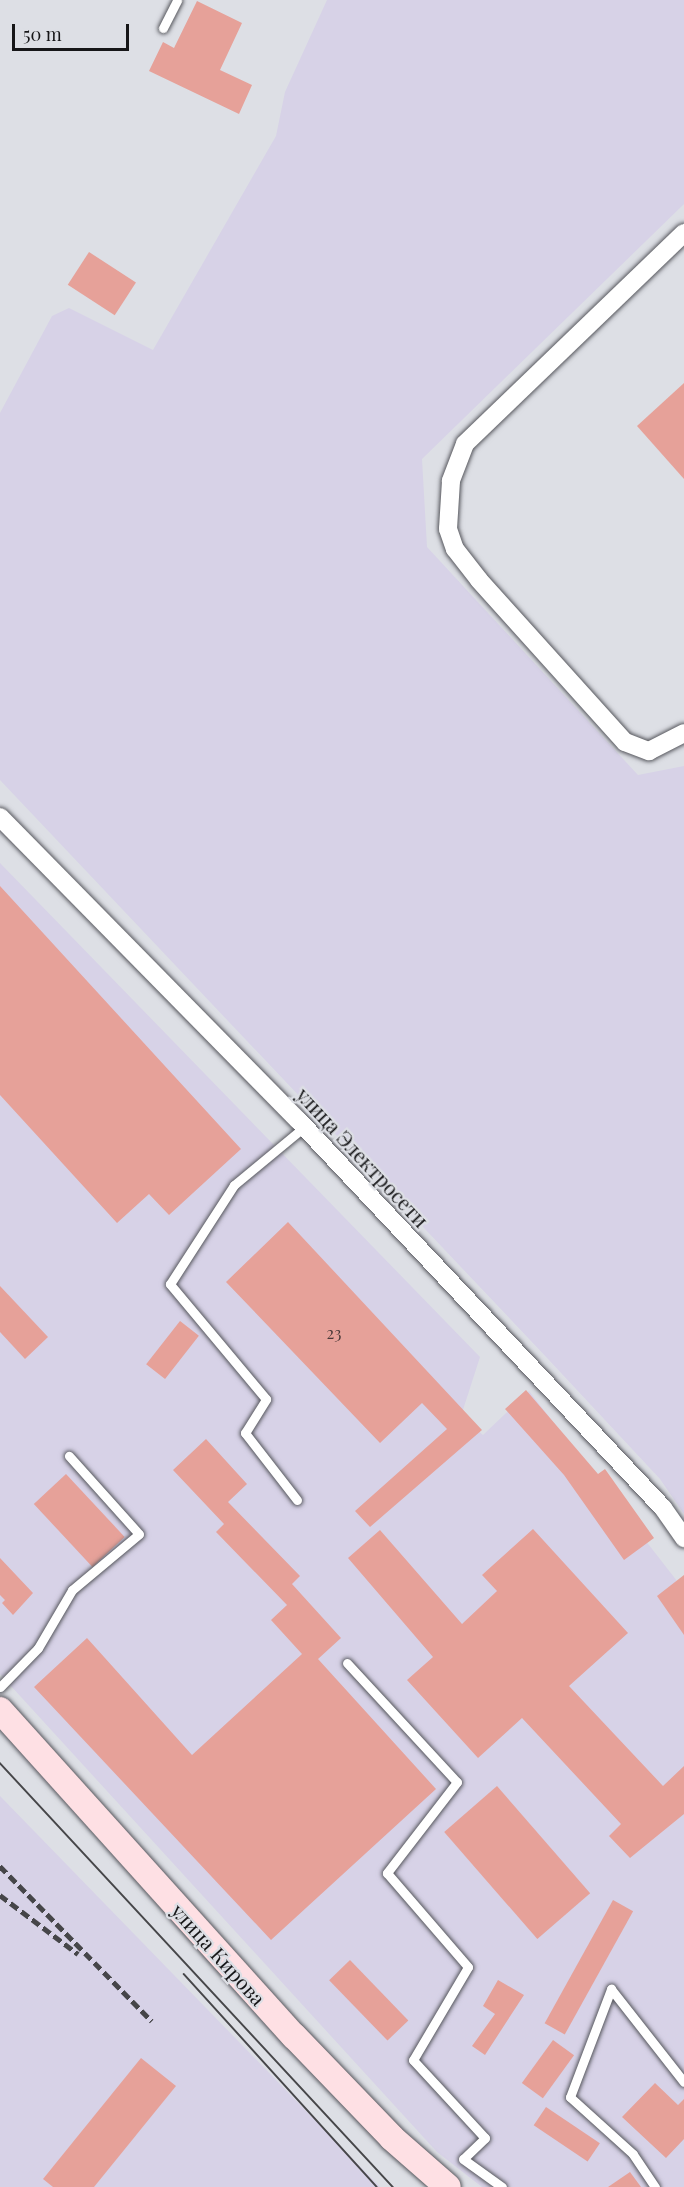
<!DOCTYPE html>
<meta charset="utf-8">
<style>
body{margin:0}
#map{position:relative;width:684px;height:2187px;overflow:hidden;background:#dddfe5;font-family:"Playfair Display",serif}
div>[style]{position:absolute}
.industrial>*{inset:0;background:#d7d2e7}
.building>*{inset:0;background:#e6a199;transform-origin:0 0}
.roads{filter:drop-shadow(0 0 2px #56575d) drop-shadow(0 0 2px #56575d)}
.service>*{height:9px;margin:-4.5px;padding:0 4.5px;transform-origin:4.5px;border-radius:4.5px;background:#fff}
.minor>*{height:18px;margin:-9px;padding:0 9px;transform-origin:9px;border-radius:9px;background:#fff}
.secondary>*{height:26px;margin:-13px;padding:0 13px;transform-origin:13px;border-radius:13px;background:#fee0e4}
.tram>*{height:1.5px;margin:-0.75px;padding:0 0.75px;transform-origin:0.75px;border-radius:0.75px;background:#464649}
.rail>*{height:4.5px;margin-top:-2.25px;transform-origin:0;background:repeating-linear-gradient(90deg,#464649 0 9px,transparent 0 13.5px)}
span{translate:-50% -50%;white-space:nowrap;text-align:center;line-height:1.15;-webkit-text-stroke:4.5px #dddfe5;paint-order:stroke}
.number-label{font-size:16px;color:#4a3938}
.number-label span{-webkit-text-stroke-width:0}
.street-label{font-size:20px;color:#161618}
.scale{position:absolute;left:12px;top:24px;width:117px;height:27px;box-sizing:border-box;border:3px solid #161618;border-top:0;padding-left:8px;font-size:18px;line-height:21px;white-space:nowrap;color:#161618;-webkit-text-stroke:4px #dddfe5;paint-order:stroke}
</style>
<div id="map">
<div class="industrial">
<div style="clip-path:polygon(327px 0,684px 0,684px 204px,422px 459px,427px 547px,638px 775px,684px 766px,684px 1514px,660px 1479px,548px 1359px,0 780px,0 413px,52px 316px,69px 308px,153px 350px,276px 136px,285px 92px)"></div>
<div style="clip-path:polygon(0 863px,480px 1357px,461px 1416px,483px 1435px,529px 1391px,684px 1590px,684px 2187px,482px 2187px,437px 2152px,0 1674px)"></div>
<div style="clip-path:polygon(0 1796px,380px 2187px,0 2187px)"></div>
</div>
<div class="building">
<div style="clip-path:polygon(197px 1px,242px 23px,220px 70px,252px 85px,239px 114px,149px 71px,163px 42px,174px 48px)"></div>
<div style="left:89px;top:252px;width:56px;height:39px;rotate:33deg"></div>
<div style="clip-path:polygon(684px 383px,684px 479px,637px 426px)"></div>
<div style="clip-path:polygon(0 886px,241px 1149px,169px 1215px,149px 1194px,117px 1223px,0 1095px)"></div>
<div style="clip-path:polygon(288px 1222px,482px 1430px,370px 1527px,355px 1511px,447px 1429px,422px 1403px,380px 1443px,226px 1282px)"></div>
<div style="clip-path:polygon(0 1286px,48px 1337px,25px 1359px,0 1332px)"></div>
<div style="left:180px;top:1321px;width:24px;height:55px;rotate:38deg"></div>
<div style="clip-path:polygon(526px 1390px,598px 1474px,605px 1469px,654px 1538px,624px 1560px,564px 1475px,505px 1409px)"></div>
<div style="clip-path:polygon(206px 1439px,247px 1484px,228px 1502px,300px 1576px,292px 1584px,341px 1638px,318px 1659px,436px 1789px,271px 1940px,34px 1687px,87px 1638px,192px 1755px,302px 1654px,271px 1620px,287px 1605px,216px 1532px,224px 1524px,173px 1470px)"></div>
<div style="left:66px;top:1474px;width:86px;height:44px;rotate:47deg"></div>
<div style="clip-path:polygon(533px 1529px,628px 1633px,569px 1686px,663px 1786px,684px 1766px,684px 1814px,630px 1858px,609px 1836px,621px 1824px,522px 1718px,478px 1758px,407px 1680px,433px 1657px,348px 1558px,380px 1530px,462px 1624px,497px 1591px,482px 1575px)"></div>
<div style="clip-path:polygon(0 1558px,33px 1593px,13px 1615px,2px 1603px,5px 1600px,0 1595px)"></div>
<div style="clip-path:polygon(684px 1575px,684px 1635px,657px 1596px)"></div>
<div style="left:497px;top:1786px;width:142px;height:70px;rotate:49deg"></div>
<div style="left:613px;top:1900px;width:23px;height:141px;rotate:29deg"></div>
<div style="left:350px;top:1960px;width:84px;height:29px;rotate:46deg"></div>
<div style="clip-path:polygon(498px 1980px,524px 1995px,485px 2055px,472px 2046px,495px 2014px,483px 2006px)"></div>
<div style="left:553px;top:2040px;width:26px;height:53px;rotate:36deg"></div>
<div style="clip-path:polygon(141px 2058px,176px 2086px,94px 2187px,53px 2187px,43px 2179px)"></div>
<div style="clip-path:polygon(655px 2083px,678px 2105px,684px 2099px,684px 2139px,666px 2158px,622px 2117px)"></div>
<div style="left:546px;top:2107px;width:65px;height:22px;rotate:34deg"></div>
<div style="clip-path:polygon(630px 2172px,641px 2187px,608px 2187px)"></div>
</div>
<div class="roads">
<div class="service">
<div style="left:163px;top:28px;width:31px;rotate:-63deg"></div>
<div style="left:297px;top:1500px;width:85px;rotate:-127.8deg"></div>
<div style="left:245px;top:1433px;width:40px;rotate:-58deg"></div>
<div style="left:266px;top:1399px;width:150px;rotate:-129.9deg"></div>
<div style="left:170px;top:1284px;width:118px;rotate:-57.1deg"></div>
<div style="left:234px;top:1185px;width:91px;rotate:-39.6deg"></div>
<div style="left:347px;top:1663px;width:162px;rotate:47.3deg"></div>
<div style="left:457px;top:1782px;width:115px;rotate:127.6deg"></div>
<div style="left:387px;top:1873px;width:124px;rotate:49.2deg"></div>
<div style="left:468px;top:1967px;width:108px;rotate:120.6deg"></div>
<div style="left:413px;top:2060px;width:106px;rotate:47.3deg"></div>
<div style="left:485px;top:2138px;width:30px;rotate:136deg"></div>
<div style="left:463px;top:2159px;width:48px;rotate:35.7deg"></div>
<div style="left:0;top:1687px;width:54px;rotate:-45.7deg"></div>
<div style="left:38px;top:1648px;width:67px;rotate:-59.6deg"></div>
<div style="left:72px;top:1590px;width:87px;rotate:-39.9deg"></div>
<div style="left:139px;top:1534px;width:105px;rotate:-131.9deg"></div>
<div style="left:655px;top:2187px;width:40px;rotate:-124deg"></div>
<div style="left:633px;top:2154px;width:85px;rotate:-137.9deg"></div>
<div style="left:570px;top:2097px;width:116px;rotate:-69.2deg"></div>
<div style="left:611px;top:1989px;width:118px;rotate:51.9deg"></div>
</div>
<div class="minor">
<div style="left:684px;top:233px;width:304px;rotate:136.1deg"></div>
<div style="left:465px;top:444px;width:40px;rotate:111deg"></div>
<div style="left:451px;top:481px;width:48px;rotate:93.6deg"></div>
<div style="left:448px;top:529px;width:21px;rotate:71deg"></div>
<div style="left:455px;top:549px;width:39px;rotate:52deg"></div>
<div style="left:479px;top:580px;width:218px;rotate:48deg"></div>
<div style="left:625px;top:742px;width:26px;rotate:21deg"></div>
<div style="left:649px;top:751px;width:39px;rotate:-27deg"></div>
<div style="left:0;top:817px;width:425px;rotate:45.5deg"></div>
<div style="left:298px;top:1120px;width:533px;rotate:46.75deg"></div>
<div style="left:663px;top:1508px;width:37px;rotate:55deg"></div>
</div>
<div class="secondary">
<div style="left:0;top:1710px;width:439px;rotate:48deg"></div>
<div style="left:294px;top:2036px;width:141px;rotate:46.1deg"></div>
<div style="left:392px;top:2138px;width:74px;rotate:41.2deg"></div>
</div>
</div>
<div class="tram">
<div style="left:0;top:1763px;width:578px;rotate:47.17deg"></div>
<div style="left:184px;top:1974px;width:287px;rotate:47.8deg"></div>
</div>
<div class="rail">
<div style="left:0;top:1866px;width:217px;rotate:45.6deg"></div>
<div style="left:0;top:1895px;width:98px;rotate:37.1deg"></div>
</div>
<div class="number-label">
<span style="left:334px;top:1333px">23</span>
</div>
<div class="street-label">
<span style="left:363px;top:1157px;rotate:47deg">улица Электросети</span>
<span style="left:219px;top:1954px;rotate:48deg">улица Кирова</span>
</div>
<div class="scale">50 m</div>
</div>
